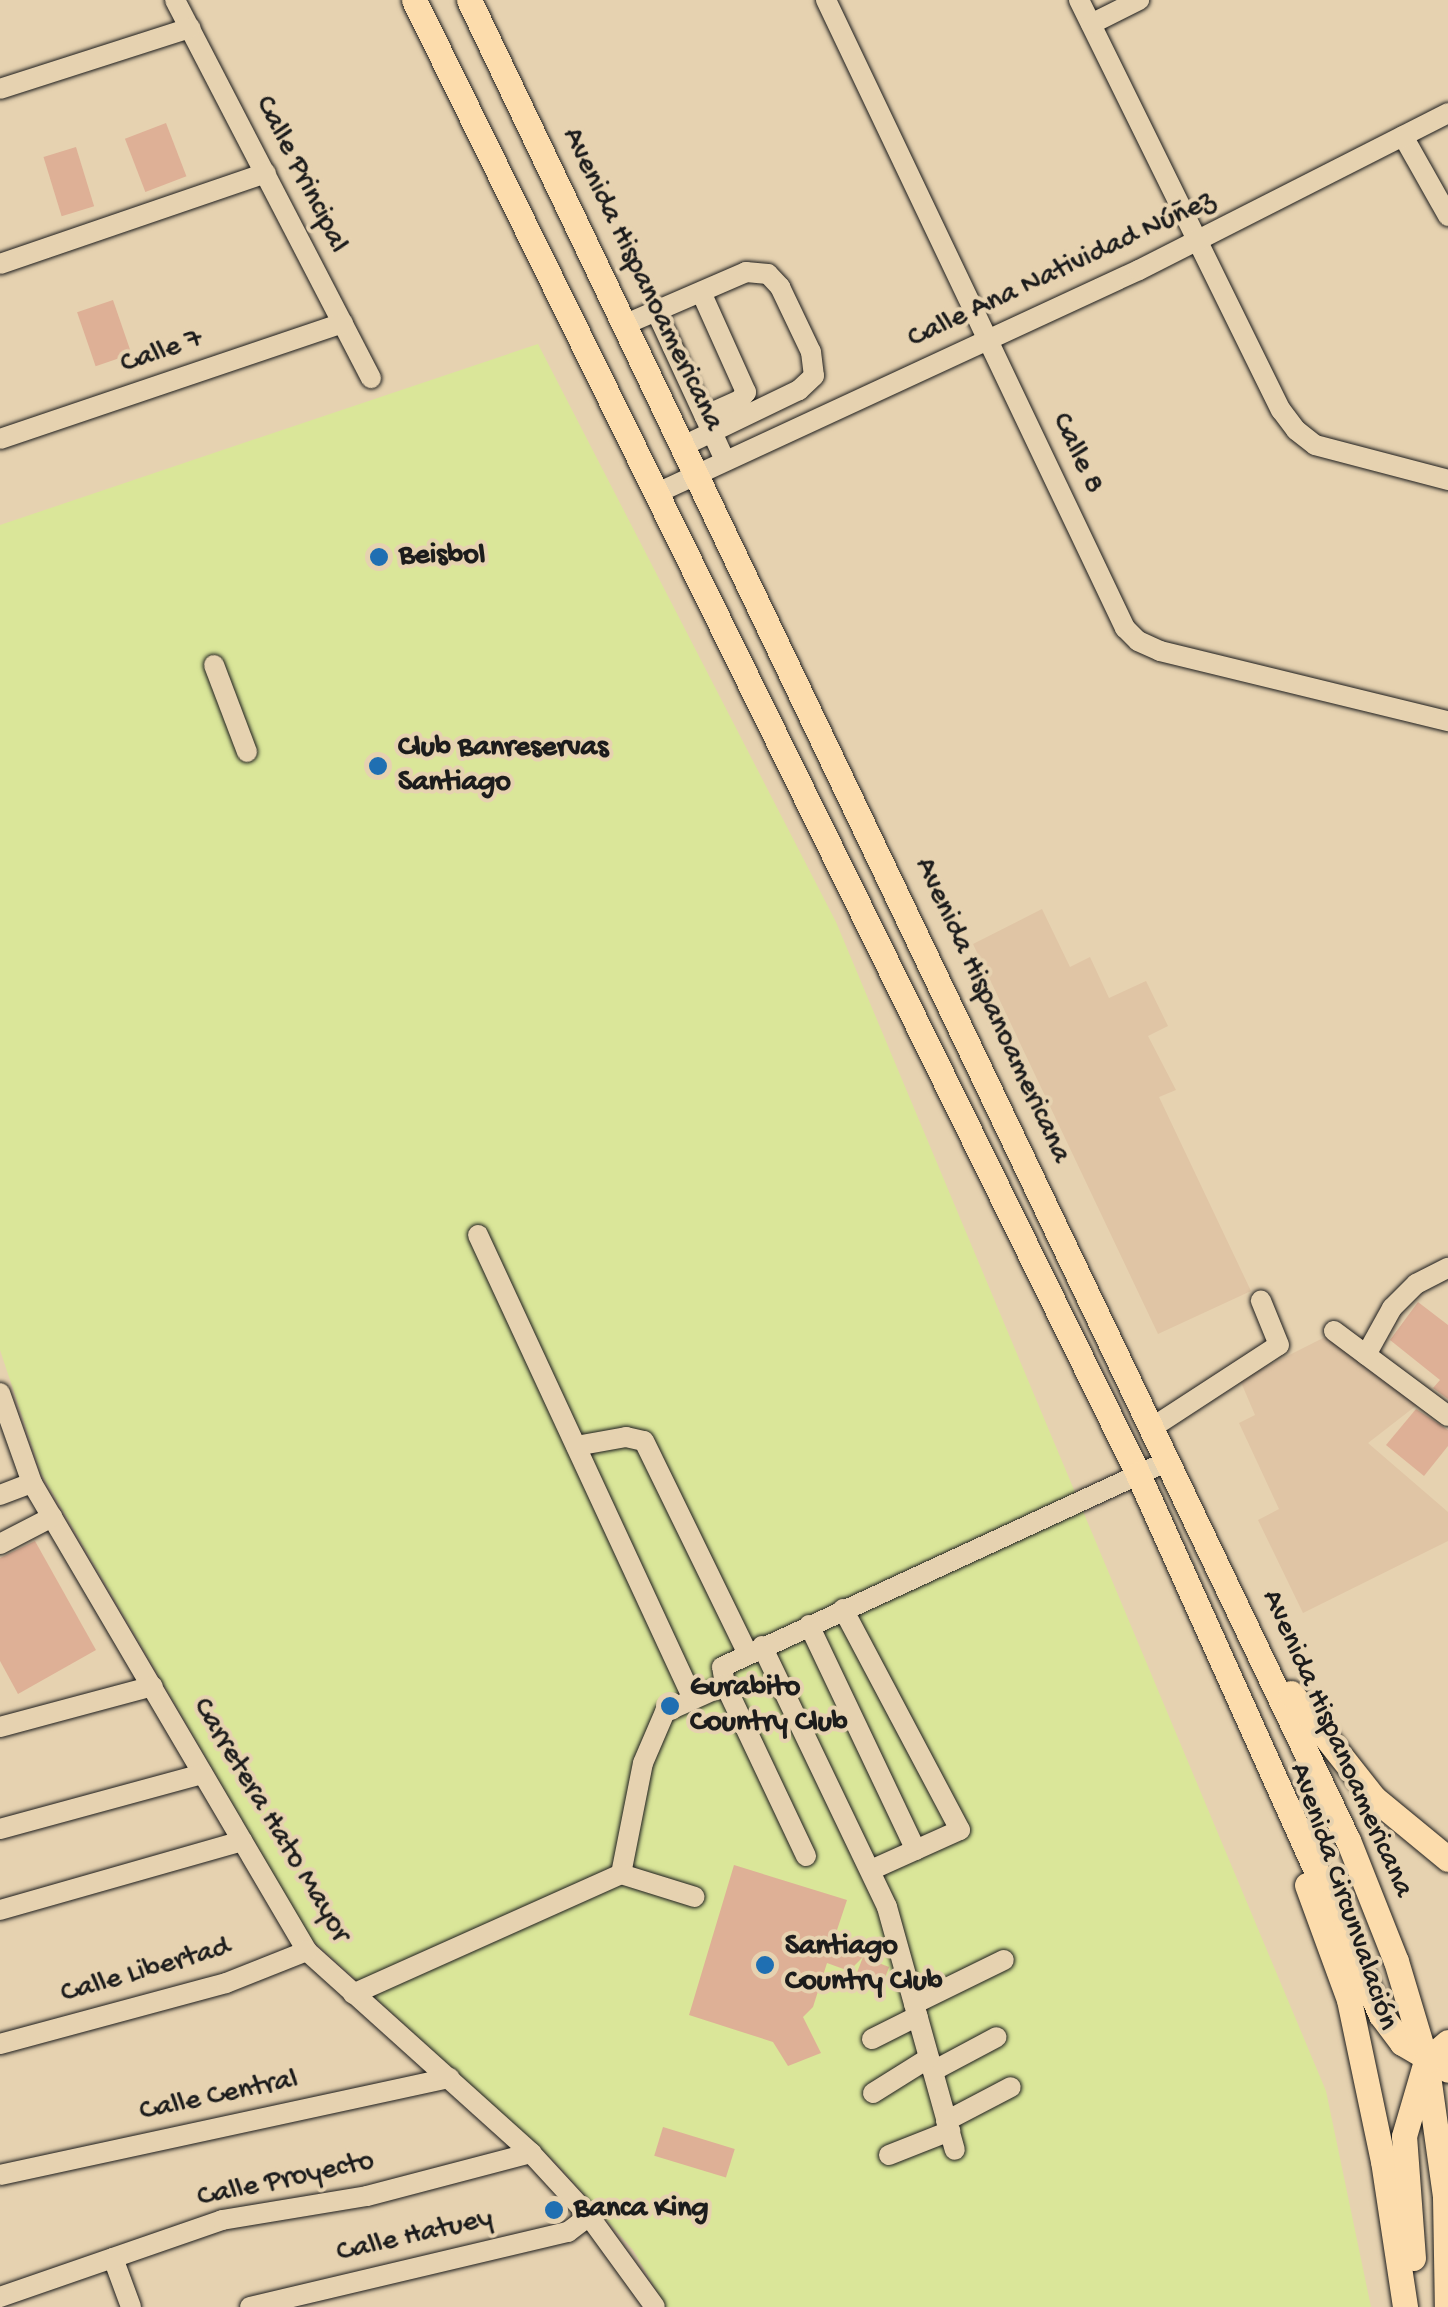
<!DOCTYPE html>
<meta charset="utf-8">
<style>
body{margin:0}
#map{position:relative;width:1448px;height:2307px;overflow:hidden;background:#e6d2b0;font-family:"Gochi Hand",sans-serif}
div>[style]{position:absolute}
.built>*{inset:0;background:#e0c5a5}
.green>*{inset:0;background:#dae699}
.building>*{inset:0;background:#deb096;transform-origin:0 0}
.roads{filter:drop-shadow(0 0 2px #1c1c1c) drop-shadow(0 0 2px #1c1c1c)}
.minor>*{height:20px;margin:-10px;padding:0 10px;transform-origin:10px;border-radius:10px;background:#e6d2b0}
.major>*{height:25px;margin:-12.5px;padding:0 12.5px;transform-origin:12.5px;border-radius:12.5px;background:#fcdcac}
.dots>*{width:28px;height:28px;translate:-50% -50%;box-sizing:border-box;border:5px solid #e6d2b0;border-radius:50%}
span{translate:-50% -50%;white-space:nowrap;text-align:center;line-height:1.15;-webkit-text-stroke:8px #e6d2b0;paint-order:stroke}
.street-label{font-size:30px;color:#1c1c1c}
.poi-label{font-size:30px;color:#1c1c1c;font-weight:700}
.left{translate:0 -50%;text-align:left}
</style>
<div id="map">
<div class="built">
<div style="clip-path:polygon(1042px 909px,1070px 967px,1090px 957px,1109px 998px,1146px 981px,1168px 1026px,1148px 1036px,1176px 1090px,1159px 1097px,1251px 1291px,1158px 1334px,973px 944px)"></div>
<div style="clip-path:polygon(1327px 1336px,1417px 1405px,1368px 1443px,1448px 1512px,1448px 1541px,1303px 1613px,1258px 1520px,1279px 1509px,1239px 1423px,1255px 1415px,1240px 1380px)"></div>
</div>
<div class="green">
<div style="clip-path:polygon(538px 344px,836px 922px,1326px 2091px,1371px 2307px,666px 2307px,633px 2250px,556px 2163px,311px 1939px,41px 1473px,0 1350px,0 525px)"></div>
</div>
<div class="building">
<div style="left:166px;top:123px;width:57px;height:44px;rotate:69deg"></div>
<div style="left:76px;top:147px;width:62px;height:34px;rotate:73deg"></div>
<div style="left:113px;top:300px;width:57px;height:38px;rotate:71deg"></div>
<div style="clip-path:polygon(1418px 1302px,1448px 1325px,1448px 1399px,1433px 1388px,1440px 1380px,1390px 1340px)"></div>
<div style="clip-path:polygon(1416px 1409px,1448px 1430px,1448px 1446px,1424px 1476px,1386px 1445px)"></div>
<div style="clip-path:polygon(35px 1541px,96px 1650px,18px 1694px,0 1661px,0 1558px)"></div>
<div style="clip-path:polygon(734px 1865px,847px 1900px,832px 1945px,863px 1957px,849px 1971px,827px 1963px,813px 2007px,803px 2017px,821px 2053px,788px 2066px,773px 2042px,689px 2015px)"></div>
<div style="left:863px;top:1957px;width:28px;height:18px;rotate:21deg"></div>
<div style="left:663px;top:2127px;width:75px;height:30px;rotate:17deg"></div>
</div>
<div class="roads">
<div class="minor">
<div style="left:175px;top:0;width:426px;rotate:62.6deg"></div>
<div style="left:826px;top:0;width:696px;rotate:64.54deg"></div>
<div style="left:1125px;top:628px;width:18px;rotate:45deg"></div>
<div style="left:1138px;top:641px;width:24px;rotate:24deg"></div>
<div style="left:1160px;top:651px;width:296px;rotate:13.7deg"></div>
<div style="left:1079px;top:0;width:457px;rotate:63.8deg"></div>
<div style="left:1281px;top:410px;width:25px;rotate:53deg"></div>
<div style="left:1296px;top:430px;width:24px;rotate:38deg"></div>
<div style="left:1315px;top:445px;width:138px;rotate:14.7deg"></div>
<div style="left:1091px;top:24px;width:54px;rotate:-26.6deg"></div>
<div style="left:0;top:89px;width:200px;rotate:-17.8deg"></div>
<div style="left:1403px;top:136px;width:92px;rotate:60.6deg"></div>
<div style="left:0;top:264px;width:281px;rotate:-18.9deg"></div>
<div style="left:701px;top:292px;width:110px;rotate:65.8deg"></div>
<div style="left:746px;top:392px;width:10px;rotate:127deg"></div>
<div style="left:740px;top:400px;width:39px;rotate:156deg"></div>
<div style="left:656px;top:311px;width:164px;rotate:65.2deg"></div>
<div style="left:626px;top:324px;width:131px;rotate:-23.4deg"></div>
<div style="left:746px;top:272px;width:22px;rotate:5deg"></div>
<div style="left:768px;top:274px;width:18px;rotate:47deg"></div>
<div style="left:780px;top:287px;width:72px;rotate:64.5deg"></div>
<div style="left:811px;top:352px;width:24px;rotate:83deg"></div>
<div style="left:814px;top:376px;width:21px;rotate:137deg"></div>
<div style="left:799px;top:390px;width:127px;rotate:154.2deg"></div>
<div style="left:0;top:439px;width:362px;rotate:-18.7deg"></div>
<div style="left:655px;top:494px;width:533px;rotate:-24.84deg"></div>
<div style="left:1139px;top:270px;width:347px;rotate:-26.9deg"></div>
<div style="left:214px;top:665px;width:93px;rotate:69.2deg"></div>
<div style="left:478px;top:1235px;width:511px;rotate:65.14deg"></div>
<div style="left:1334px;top:1331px;width:142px;rotate:36.7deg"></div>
<div style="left:1366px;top:1355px;width:54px;rotate:-61deg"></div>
<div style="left:1392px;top:1308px;width:34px;rotate:-45deg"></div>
<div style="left:1416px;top:1284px;width:36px;rotate:-27deg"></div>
<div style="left:0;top:1393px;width:96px;rotate:70.4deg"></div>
<div style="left:32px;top:1483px;width:543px;rotate:59.56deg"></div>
<div style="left:307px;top:1951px;width:302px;rotate:42deg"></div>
<div style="left:531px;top:2153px;width:86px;rotate:47.4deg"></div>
<div style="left:589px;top:2216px;width:112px;rotate:54deg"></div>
<div style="left:1153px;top:1427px;width:150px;rotate:-33.1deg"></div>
<div style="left:1279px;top:1345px;width:48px;rotate:-112.2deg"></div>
<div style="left:576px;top:1446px;width:51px;rotate:-10.2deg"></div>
<div style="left:626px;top:1437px;width:18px;rotate:13deg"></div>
<div style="left:644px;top:1441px;width:235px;rotate:64deg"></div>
<div style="left:0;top:1495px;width:34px;rotate:-21deg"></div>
<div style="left:0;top:1544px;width:59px;rotate:-27.4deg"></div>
<div style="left:843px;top:1609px;width:250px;rotate:62.1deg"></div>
<div style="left:960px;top:1830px;width:98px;rotate:155.8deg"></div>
<div style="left:809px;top:1625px;width:249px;rotate:64.6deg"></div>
<div style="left:762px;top:1646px;width:289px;rotate:64.4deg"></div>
<div style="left:887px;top:1907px;width:252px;rotate:74.4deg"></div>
<div style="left:0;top:1727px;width:158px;rotate:-15deg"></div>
<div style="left:0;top:1829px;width:210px;rotate:-15.2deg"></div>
<div style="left:806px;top:1856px;width:189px;rotate:-115.3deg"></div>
<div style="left:725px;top:1685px;width:18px;rotate:-99deg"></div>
<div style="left:722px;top:1667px;width:493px;rotate:-24.8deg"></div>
<div style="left:621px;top:1874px;width:113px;rotate:-78.8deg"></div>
<div style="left:643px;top:1763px;width:56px;rotate:-66.7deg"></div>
<div style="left:665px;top:1712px;width:66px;rotate:-24.2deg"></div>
<div style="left:0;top:1910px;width:252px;rotate:-15.9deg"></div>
<div style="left:353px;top:1994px;width:294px;rotate:-24.1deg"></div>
<div style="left:621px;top:1874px;width:77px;rotate:17.3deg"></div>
<div style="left:914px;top:2004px;width:100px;rotate:-26.1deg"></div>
<div style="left:872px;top:2039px;width:51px;rotate:-26.6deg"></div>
<div style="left:0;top:2044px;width:234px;rotate:-15.1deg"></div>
<div style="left:226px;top:1983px;width:87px;rotate:-21.6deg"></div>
<div style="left:933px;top:2071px;width:72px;rotate:-28deg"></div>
<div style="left:873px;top:2093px;width:66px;rotate:-32deg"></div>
<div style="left:946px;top:2121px;width:73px;rotate:-27.6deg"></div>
<div style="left:889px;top:2155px;width:66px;rotate:-21.5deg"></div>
<div style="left:0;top:2175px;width:460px;rotate:-12.2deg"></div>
<div style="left:113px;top:2258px;width:52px;rotate:69.8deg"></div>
<div style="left:0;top:2297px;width:235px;rotate:-19.1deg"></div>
<div style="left:222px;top:2220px;width:147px;rotate:-9.4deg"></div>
<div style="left:367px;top:2196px;width:170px;rotate:-14.7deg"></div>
<div style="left:250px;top:2307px;width:327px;rotate:-13.3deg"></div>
<div style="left:568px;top:2232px;width:26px;rotate:-37deg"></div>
</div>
<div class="major">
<div style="left:414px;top:0;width:1642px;rotate:63.84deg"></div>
<div style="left:1138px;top:1474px;width:593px;rotate:65.81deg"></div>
<div style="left:1381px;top:2015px;width:35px;rotate:53deg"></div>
<div style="left:1402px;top:2043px;width:53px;rotate:30.4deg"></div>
<div style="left:469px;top:0;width:2039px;rotate:64.47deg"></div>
<div style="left:1348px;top:1840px;width:130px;rotate:68.4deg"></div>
<div style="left:1396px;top:1961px;width:104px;rotate:73.3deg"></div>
<div style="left:1426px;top:2061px;width:137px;rotate:82deg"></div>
<div style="left:1445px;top:2197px;width:110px;rotate:89deg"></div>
<div style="left:1291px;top:1693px;width:134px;rotate:51.7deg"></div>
<div style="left:1374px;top:1798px;width:96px;rotate:39.5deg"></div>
<div style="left:1307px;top:1885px;width:122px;rotate:69.9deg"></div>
<div style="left:1349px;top:2000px;width:165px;rotate:78.1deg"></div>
<div style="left:1383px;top:2161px;width:148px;rotate:81.4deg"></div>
<div style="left:1413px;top:2258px;width:122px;rotate:-94.2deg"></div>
<div style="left:1404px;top:2136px;width:78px;rotate:-73.7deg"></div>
<div style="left:1426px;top:2061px;width:29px;rotate:-41deg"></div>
</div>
</div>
<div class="dots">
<div style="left:379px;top:557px;background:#1f6fb2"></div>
<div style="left:378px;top:766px;background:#1f6fb2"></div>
<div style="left:670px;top:1706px;background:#1f6fb2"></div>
<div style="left:765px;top:1965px;background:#1f6fb2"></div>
<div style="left:554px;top:2210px;background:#1f6fb2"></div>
</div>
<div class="street-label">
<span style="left:300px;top:175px;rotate:63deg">Calle Principal</span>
<span style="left:1062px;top:271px;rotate:-25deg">Calle Ana Natividad Núñez</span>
<span style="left:641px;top:280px;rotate:64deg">Avenida Hispanoamericana</span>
<span style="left:162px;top:353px;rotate:-19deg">Calle 7</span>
<span style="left:1076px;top:454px;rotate:65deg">Calle 8</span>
<span style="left:991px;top:1011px;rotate:65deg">Avenida Hispanoamericana</span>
<span style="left:1336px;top:1744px;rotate:66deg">Avenida Hispanoamericana</span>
<span style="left:270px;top:1821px;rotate:59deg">Carretera Hato Mayor</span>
<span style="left:1342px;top:1897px;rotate:71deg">Avenida Circunvalación</span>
<span style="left:146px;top:1972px;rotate:-16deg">Calle Libertad</span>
<span style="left:219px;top:2097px;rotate:-12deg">Calle Central</span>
<span style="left:286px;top:2181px;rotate:-12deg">Calle Proyecto</span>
<span style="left:415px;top:2237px;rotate:-13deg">Calle Hatuey</span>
</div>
<div class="poi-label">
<span class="left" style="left:399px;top:557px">Beisbol</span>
<span class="left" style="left:398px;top:766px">Club Banreservas<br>Santiago</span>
<span class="left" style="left:690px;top:1706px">Gurabito<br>Country Club</span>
<span class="left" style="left:785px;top:1965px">Santiago<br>Country Club</span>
<span class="left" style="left:574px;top:2210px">Banca King</span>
</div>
</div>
